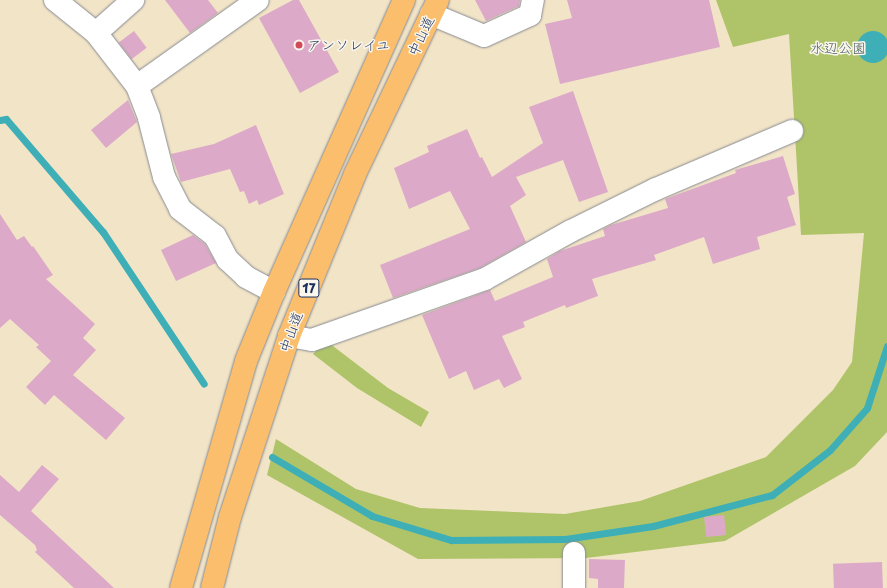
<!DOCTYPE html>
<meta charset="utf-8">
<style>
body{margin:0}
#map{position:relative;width:887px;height:588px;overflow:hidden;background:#f2e4c7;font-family:"Playpen Sans","Klee One",sans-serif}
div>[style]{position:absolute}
.green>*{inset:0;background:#afc468}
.water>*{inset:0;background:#3eafb7}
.round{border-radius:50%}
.stream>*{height:7px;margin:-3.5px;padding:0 3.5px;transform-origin:3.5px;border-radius:3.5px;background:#3eafb7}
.building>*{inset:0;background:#dcaac8;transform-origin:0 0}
.roads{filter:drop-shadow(0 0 1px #868a92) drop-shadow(0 0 1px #868a92)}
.minor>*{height:22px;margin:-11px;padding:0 11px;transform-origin:11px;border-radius:11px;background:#fff}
.highway>*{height:22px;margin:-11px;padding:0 11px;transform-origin:11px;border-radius:11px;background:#fabe6d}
.dots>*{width:11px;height:11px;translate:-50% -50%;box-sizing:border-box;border:2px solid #fbf7ec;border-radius:50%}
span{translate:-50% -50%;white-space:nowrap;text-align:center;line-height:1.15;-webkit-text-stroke:3px #fbf7ec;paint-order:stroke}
.shield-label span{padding:1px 3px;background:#fbf7ec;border:1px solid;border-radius:3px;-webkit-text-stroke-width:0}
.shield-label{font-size:13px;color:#1b2f5e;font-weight:700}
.street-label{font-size:14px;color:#1b2f5e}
.poi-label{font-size:14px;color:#1b2f5e}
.left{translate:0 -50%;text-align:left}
.park-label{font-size:14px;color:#475c61}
</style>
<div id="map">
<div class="green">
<div style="clip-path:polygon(716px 0,887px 0,887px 432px,855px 466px,725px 541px,586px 558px,418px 559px,267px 475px,276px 439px,356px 489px,420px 508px,565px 514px,640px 501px,766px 457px,833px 390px,852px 362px,864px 233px,801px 235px,789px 34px,733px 47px)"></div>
<div style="clip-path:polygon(329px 343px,388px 388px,429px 412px,421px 427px,357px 388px,313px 354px,321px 346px)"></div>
</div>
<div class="water">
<div class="round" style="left:857px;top:31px;width:32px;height:32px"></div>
</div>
<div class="stream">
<div style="left:0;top:120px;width:6px;rotate:-9deg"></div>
<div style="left:6px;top:119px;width:149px;rotate:49.4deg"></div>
<div style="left:103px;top:232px;width:182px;rotate:56.4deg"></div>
<div style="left:272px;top:457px;width:116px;rotate:30.5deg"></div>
<div style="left:372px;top:516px;width:83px;rotate:16.9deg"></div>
<div style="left:451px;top:540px;width:114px;rotate:-0.5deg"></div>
<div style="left:565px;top:539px;width:89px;rotate:-8.4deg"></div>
<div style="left:653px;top:526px;width:123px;rotate:-14.6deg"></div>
<div style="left:772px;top:495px;width:73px;rotate:-37.8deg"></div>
<div style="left:830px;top:450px;width:56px;rotate:-48.6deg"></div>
<div style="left:867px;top:408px;width:65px;rotate:-72.1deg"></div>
</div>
<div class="building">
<div style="clip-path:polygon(165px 0,208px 0,218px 13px,190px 33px)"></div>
<div style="clip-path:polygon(293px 0,299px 0,339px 72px,300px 93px,259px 18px)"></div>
<div style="clip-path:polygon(475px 0,520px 0,519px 6px,486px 21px)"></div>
<div style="clip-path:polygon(567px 0,709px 0,720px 47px,560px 84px,545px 24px,572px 18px)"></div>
<div style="left:134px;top:31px;width:21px;height:19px;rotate:53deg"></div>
<div style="clip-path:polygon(573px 91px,608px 192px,579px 202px,563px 160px,516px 177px,526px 195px,510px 206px,526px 242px,480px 268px,393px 298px,380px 265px,470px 229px,450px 191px,409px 209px,394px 168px,429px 152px,427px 146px,467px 129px,480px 158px,482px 157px,492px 177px,543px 143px,529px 107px)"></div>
<div style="clip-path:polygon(128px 100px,137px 122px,106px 148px,91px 130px)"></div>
<div style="clip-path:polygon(256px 125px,284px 194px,259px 205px,257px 200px,249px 204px,244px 191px,240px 192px,230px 169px,181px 182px,171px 154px,214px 144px)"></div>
<div style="clip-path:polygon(783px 156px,795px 194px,787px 197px,796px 225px,757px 237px,760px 249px,713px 264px,704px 237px,654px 255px,656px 260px,592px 279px,598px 296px,566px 308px,565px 305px,523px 322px,525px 327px,502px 336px,522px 379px,504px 388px,499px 379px,474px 390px,466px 371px,449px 379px,422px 315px,490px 290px,495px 301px,553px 277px,547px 259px,560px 251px,605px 236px,603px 229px,611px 225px,668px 208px,665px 199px,736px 173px,735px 170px)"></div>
<div style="clip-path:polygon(0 214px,17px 240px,24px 236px,32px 247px,33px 246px,53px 275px,46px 279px,95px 324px,83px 338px,96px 350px,73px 375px,125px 418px,106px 440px,54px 395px,45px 405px,26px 387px,51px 361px,36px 347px,39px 345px,10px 319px,0 328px)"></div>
<div style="clip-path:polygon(193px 235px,205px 244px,216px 263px,176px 281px,161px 250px)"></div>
<div style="clip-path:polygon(42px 465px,59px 479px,31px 511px,114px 588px,74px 588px,35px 552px,37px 550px,35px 545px,0 515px,0 475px,19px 492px)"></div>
<div style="left:724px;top:515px;width:20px;height:20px;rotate:84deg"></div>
<div style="clip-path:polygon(589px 559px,625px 560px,624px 588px,598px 588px,598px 579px,589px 578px)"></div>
<div style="left:882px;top:562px;width:26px;height:49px;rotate:88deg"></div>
</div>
<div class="roads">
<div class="minor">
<div style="left:55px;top:0;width:53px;rotate:38.8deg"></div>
<div style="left:96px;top:33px;width:67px;rotate:52.3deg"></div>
<div style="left:137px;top:86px;width:34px;rotate:69deg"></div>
<div style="left:149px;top:118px;width:61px;rotate:75.7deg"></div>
<div style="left:164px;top:177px;width:36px;rotate:63deg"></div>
<div style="left:180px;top:209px;width:44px;rotate:37.6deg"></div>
<div style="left:215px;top:236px;width:27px;rotate:62deg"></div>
<div style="left:228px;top:260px;width:25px;rotate:43deg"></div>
<div style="left:246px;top:277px;width:32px;rotate:28deg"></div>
<div style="left:431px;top:14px;width:57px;rotate:22.5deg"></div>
<div style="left:484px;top:36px;width:51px;rotate:-24.5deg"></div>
<div style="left:530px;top:15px;width:15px;rotate:-79deg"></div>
<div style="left:96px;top:33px;width:50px;rotate:-41.7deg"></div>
<div style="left:137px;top:86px;width:148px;rotate:-35.4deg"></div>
<div style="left:289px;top:336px;width:23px;rotate:10deg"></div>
<div style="left:312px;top:340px;width:183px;rotate:-19.4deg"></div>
<div style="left:485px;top:279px;width:98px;rotate:-29.2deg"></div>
<div style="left:571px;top:231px;width:95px;rotate:-26.3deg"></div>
<div style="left:656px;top:189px;width:148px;rotate:-23.1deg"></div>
<div style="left:574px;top:588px;width:35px;rotate:-90deg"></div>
</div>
<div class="highway">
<div style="left:181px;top:588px;width:236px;rotate:-74deg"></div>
<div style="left:246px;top:361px;width:74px;rotate:-67.9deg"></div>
<div style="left:274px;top:292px;width:320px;rotate:-66deg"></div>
<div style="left:212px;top:588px;width:73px;rotate:-75.8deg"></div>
<div style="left:230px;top:517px;width:190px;rotate:-71.9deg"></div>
<div style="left:289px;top:336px;width:175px;rotate:-67.8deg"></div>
<div style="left:355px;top:174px;width:193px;rotate:-64.5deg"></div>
</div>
</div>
<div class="dots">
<div style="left:299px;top:45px;background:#d1495b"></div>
</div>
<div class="shield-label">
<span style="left:309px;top:288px">17</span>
</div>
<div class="street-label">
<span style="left:421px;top:36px;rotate:-65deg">中山道</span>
<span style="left:291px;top:332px;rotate:-70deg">中山道</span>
</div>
<div class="poi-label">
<span class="left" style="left:307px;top:45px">アンソレイユ</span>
</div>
<div class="park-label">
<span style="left:838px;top:48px">水辺公園</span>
</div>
</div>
